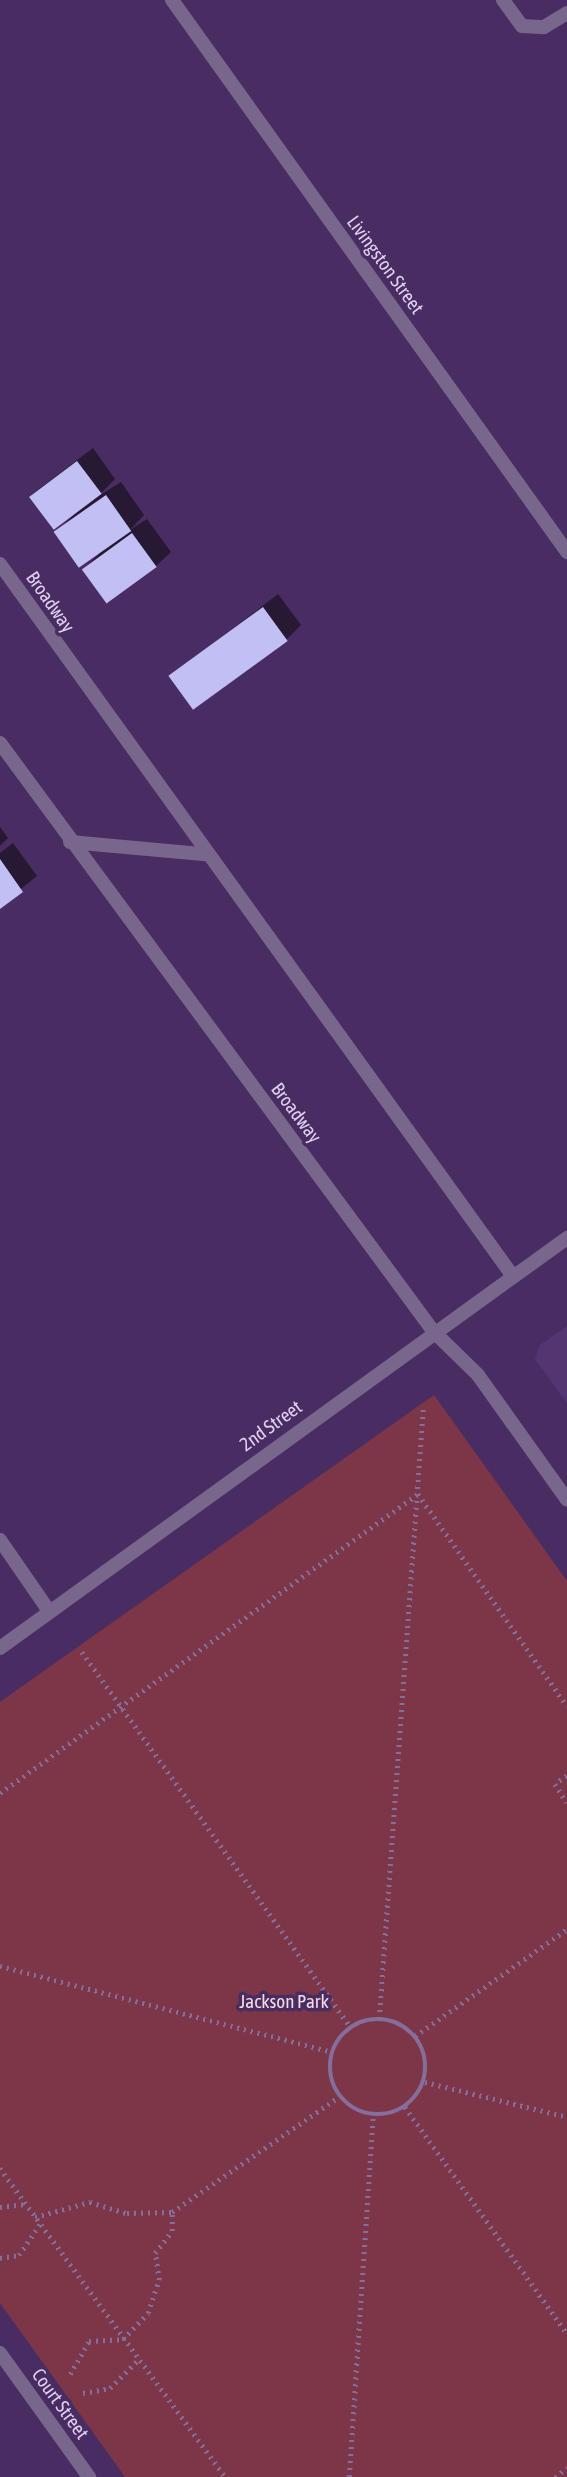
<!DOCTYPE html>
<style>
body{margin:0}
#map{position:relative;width:567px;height:2477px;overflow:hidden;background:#492d62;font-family:"Asap Condensed",sans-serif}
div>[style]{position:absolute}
.built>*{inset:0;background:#543571}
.green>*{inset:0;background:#7d3648}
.shadow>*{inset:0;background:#0007}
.building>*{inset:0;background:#c1bff4;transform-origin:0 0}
.path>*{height:4.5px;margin-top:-2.25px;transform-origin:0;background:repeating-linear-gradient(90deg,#856e9b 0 2px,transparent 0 7px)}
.path>.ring{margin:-2.25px;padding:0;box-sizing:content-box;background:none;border:4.5px solid #856e9b;border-radius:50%}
.service>*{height:14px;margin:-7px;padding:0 7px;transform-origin:7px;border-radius:7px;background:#79668d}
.minor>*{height:14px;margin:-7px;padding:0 7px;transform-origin:7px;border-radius:7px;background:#79668d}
span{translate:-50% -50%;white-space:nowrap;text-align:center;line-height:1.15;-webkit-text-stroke:7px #492d62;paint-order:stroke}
.street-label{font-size:19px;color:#e0d1f2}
.park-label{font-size:19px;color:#f9dae0}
</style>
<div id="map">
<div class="built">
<div style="clip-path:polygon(567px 1326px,567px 1403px,535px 1359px,540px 1345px)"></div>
</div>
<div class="green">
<div style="clip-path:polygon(434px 1395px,567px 1581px,567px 2477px,125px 2477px,0 2303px,0 1702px)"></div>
</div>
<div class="shadow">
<div style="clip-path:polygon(93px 448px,115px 479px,97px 497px,121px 482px,144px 515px,130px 530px,147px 519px,171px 552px,156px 566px,84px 569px,99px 554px,57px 532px,85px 503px,31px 495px)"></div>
<div style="clip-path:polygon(278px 594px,301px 625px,287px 639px,171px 676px)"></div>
<div style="clip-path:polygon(0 827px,8px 838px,0 846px)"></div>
<div style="clip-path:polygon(13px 843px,37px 876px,0 906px,0 853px)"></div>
</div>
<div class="building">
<div style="left:77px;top:461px;width:41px;height:60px;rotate:53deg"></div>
<div style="left:106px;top:495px;width:44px;height:64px;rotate:55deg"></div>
<div style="left:132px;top:533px;width:42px;height:62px;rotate:54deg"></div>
<div style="left:263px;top:607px;width:42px;height:117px;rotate:54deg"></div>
<div style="clip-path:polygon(0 859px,23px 892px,0 909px)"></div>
</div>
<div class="path">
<div style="left:82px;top:1652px;width:461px;rotate:54.4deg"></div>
<div style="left:567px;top:1776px;width:14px;rotate:146deg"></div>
<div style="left:555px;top:1784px;width:22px;rotate:58deg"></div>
<div style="left:0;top:1793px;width:514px;rotate:-35.58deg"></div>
<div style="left:418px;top:1494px;width:259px;rotate:54.9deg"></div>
<div style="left:0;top:1966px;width:344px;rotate:14.5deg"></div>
<div class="ring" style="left:330px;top:2019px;width:91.5px;height:91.5px"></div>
<div style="left:379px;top:2019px;width:612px;rotate:-85.87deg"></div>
<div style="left:415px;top:2036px;width:186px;rotate:-35.1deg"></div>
<div style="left:425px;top:2082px;width:146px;rotate:13.8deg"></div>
<div style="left:405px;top:2107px;width:278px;rotate:54.4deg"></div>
<div style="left:0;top:2168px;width:382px;rotate:53.9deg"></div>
<div style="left:0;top:2207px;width:25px;rotate:-7deg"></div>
<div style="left:35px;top:2217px;width:57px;rotate:-15.3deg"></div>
<div style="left:90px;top:2202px;width:39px;rotate:17deg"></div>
<div style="left:127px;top:2213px;width:45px;rotate:-1.3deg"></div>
<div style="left:172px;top:2212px;width:204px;rotate:-34.6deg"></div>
<div style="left:0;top:2258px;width:19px;rotate:-9deg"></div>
<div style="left:19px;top:2255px;width:37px;rotate:-56deg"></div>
<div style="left:70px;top:2374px;width:38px;rotate:-60deg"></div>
<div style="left:89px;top:2341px;width:34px;rotate:-3deg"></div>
<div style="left:123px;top:2339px;width:36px;rotate:-46deg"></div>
<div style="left:148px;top:2313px;width:35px;rotate:-72deg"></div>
<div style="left:159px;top:2280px;width:27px;rotate:-98deg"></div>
<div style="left:155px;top:2253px;width:28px;rotate:-52deg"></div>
<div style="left:172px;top:2231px;width:19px;rotate:-90deg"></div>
<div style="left:83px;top:2393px;width:27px;rotate:-10deg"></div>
<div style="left:110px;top:2388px;width:40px;rotate:-45deg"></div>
<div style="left:349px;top:2477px;width:363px;rotate:-86.2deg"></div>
<div style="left:555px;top:2477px;width:15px;rotate:-37deg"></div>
</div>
<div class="service">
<div style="left:503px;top:0;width:32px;rotate:54deg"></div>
<div style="left:522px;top:26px;width:22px;rotate:3deg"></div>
<div style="left:544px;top:27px;width:27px;rotate:-31deg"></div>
</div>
<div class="minor">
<div style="left:172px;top:0;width:679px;rotate:54.41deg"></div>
<div style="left:0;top:564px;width:876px;rotate:54.24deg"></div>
<div style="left:0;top:743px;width:732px;rotate:53.62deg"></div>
<div style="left:434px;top:1332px;width:62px;rotate:44.3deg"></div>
<div style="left:478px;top:1375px;width:153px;rotate:54.5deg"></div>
<div style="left:70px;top:842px;width:134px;rotate:5.2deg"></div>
<div style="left:0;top:1540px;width:86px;rotate:55.4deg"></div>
<div style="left:0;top:1648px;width:700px;rotate:-35.87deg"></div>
<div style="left:0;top:2353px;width:153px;rotate:54.3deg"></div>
</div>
<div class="street-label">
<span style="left:385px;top:265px;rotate:54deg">Livingston Street</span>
<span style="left:50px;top:602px;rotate:55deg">Broadway</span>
<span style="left:296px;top:1113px;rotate:53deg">Broadway</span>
<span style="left:271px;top:1426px;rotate:-36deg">2nd Street</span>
<span style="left:60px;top:2404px;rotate:54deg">Court Street</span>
</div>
<div class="park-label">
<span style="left:284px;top:2002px">Jackson Park</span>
</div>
</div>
